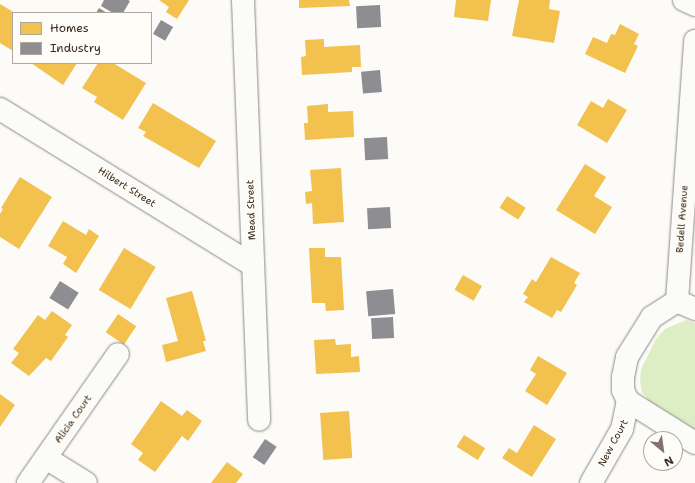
<!DOCTYPE html>
<style>
body{margin:0}
#map{position:relative;width:695px;height:483px;overflow:hidden;background:#fcfbf8;font-family:"Shantell Sans",sans-serif}
div>[style]{position:absolute}
.green>*{inset:0;background:#ddeec5}
.homes>*{inset:0;background:#f2c14e;transform-origin:0 0}
.industry>*{inset:0;background:#8d8d92;transform-origin:0 0}
.roads{filter:drop-shadow(0 0 1px #8d8985) drop-shadow(0 0 1px #8d8985)}
.minor>*{height:22px;margin:-11px;padding:0 11px;transform-origin:11px;border-radius:11px;background:#fbfbf9}
span{translate:-50% -50%;white-space:nowrap;text-align:center;line-height:1.15;-webkit-text-stroke:4px #fdfcf7;paint-order:stroke}
.street-label{font-size:10px;color:#3b2a1e}
.legend{position:absolute;left:12px;top:12px;width:140px;height:52px;box-sizing:border-box;background:#fdfcf7;border:1px solid #afa8a0;margin:0;padding:5px 7px;list-style:none;font-size:12px;color:#3b2a1e}
.legend li{display:flex;align-items:center;gap:8px;height:20px}
.legend b{width:20px;border:1px solid #afa8a0}
.north{position:absolute;left:643px;top:431px;width:40px;height:40px;box-sizing:border-box;background:#fdfcf7;border:1px solid #afa8a0;border-radius:50%;rotate:151deg;font-size:11px;font-weight:700;line-height:16px;text-align:center;color:#3b2a1e}
.north::after{content:'';display:block;margin:auto;width:14px;height:18px;background:#7f736a;clip-path:polygon(50% 0,100% 100%,50% 72%,0 100%)}
</style>
<div id="map">
<div class="green">
<div style="clip-path:polygon(686px 320px,695px 323px,695px 429px,649px 401px,642px 392px,640px 381px,641px 369px,656px 339px,665px 329px)"></div>
</div>
<div class="homes">
<div style="clip-path:polygon(159px 0,189px 0,177px 19px,166px 12px,169px 7px)"></div>
<div style="clip-path:polygon(299px 0,349px 0,350px 6px,299px 8px)"></div>
<div style="clip-path:polygon(456px 0,491px 0,488px 21px,454px 17px)"></div>
<div style="clip-path:polygon(519px 0,550px 0,549px 9px,560px 11px,554px 43px,512px 36px)"></div>
<div style="clip-path:polygon(0 4px,15px 13px,13px 13px,13px 51px,0 43px)"></div>
<div style="clip-path:polygon(620px 24px,639px 34px,634px 44px,638px 46px,625px 73px,585px 54px,593px 37px,607px 43px,611px 34px,615px 35px)"></div>
<div style="clip-path:polygon(324px 39px,324px 47px,360px 45px,361px 67px,352px 67px,352px 72px,302px 75px,301px 57px,306px 56px,305px 40px)"></div>
<div style="clip-path:polygon(31px 63px,77px 63px,63px 85px)"></div>
<div style="clip-path:polygon(98px 63px,113px 63px,146px 83px,123px 120px,94px 102px,97px 97px,82px 88px)"></div>
<div style="clip-path:polygon(608px 99px,627px 110px,607px 143px,577px 125px,591px 101px,603px 108px)"></div>
<div style="clip-path:polygon(153px 103px,216px 141px,199px 168px,143px 136px,146px 132px,138px 128px)"></div>
<div style="clip-path:polygon(328px 104px,328px 112px,353px 111px,354px 137px,305px 140px,304px 123px,308px 123px,307px 106px)"></div>
<div style="clip-path:polygon(585px 164px,606px 177px,594px 196px,612px 207px,595px 234px,556px 210px)"></div>
<div style="clip-path:polygon(341px 168px,344px 222px,313px 224px,312px 203px,306px 204px,305px 192px,312px 191px,310px 170px)"></div>
<div style="clip-path:polygon(20px 177px,52px 197px,19px 249px,0 237px,0 214px,3px 209px,1px 208px)"></div>
<div style="left:507px;top:196px;width:22px;height:14px;rotate:32deg"></div>
<div style="clip-path:polygon(63px 221px,86px 235px,89px 229px,99px 236px,76px 273px,63px 264px,67px 257px,48px 246px)"></div>
<div style="left:124px;top:248px;width:37px;height:49px;rotate:31deg"></div>
<div style="clip-path:polygon(309px 248px,325px 248px,325px 257px,341px 257px,344px 310px,326px 311px,325px 303px,312px 303px)"></div>
<div style="clip-path:polygon(551px 257px,580px 273px,574px 283px,577px 285px,561px 312px,557px 310px,552px 318px,524px 302px,528px 297px,523px 294px,532px 279px,536px 282px)"></div>
<div style="left:463px;top:275px;width:22px;height:17px;rotate:30deg"></div>
<div style="clip-path:polygon(192px 291px,206px 341px,203px 341px,206px 351px,166px 362px,162px 345px,178px 341px,166px 298px)"></div>
<div style="clip-path:polygon(52px 311px,72px 325px,65px 335px,68px 337px,51px 361px,46px 358px,29px 376px,11px 363px,19px 353px,13px 349px,38px 315px,45px 320px)"></div>
<div style="left:118px;top:314px;width:22px;height:22px;rotate:34deg"></div>
<div style="clip-path:polygon(335px 339px,336px 345px,351px 344px,351px 357px,359px 356px,360px 372px,316px 374px,314px 340px)"></div>
<div style="clip-path:polygon(538px 356px,567px 373px,547px 405px,525px 391px,536px 374px,530px 370px)"></div>
<div style="clip-path:polygon(0 394px,15px 405px,0 427px)"></div>
<div style="clip-path:polygon(161px 401px,182px 416px,187px 410px,202px 421px,188px 441px,182px 436px,155px 472px,138px 460px,143px 453px,131px 444px)"></div>
<div style="left:349px;top:411px;width:47px;height:29px;rotate:86deg"></div>
<div style="clip-path:polygon(534px 425px,556px 439px,532px 477px,502px 458px,509px 448px,517px 453px)"></div>
<div style="left:464px;top:435px;width:25px;height:14px;rotate:32deg"></div>
<div style="clip-path:polygon(227px 462px,243px 474px,236px 483px,211px 483px)"></div>
</div>
<div class="industry">
<div style="clip-path:polygon(104px 0,128px 0,130px 1px,123px 13px,113px 13px,101px 6px)"></div>
<div style="left:380px;top:5px;width:22px;height:24px;rotate:87deg"></div>
<div style="clip-path:polygon(99px 8px,107px 13px,96px 13px)"></div>
<div style="left:161px;top:20px;width:14px;height:16px;rotate:30deg"></div>
<div style="left:380px;top:70px;width:22px;height:19px;rotate:85deg"></div>
<div style="left:387px;top:137px;width:22px;height:23px;rotate:87deg"></div>
<div style="left:390px;top:207px;width:21px;height:23px;rotate:87deg"></div>
<div style="left:60px;top:281px;width:22px;height:20px;rotate:32deg"></div>
<div style="left:393px;top:289px;width:25px;height:27px;rotate:85deg"></div>
<div style="left:393px;top:317px;width:21px;height:22px;rotate:87deg"></div>
<div style="left:265px;top:439px;width:14px;height:22px;rotate:34deg"></div>
</div>
<div class="roads">
<div class="minor">
<div style="left:243px;top:0;width:420px;rotate:87.8deg"></div>
<div style="left:684px;top:0;width:12px;rotate:24deg"></div>
<div style="left:0;top:109px;width:297px;rotate:31.7deg"></div>
<div style="left:677px;top:301px;width:261px;rotate:-86deg"></div>
<div style="left:695px;top:309px;width:20px;rotate:-156deg"></div>
<div style="left:677px;top:301px;width:30px;rotate:147deg"></div>
<div style="left:652px;top:317px;width:47px;rotate:122deg"></div>
<div style="left:627px;top:357px;width:20px;rotate:101deg"></div>
<div style="left:623px;top:377px;width:13px;rotate:90deg"></div>
<div style="left:623px;top:390px;width:12px;rotate:66deg"></div>
<div style="left:628px;top:401px;width:79px;rotate:32.1deg"></div>
<div style="left:46px;top:458px;width:47px;rotate:32deg"></div>
<div style="left:28px;top:483px;width:157px;rotate:-55.1deg"></div>
<div style="left:591px;top:483px;width:62px;rotate:-60.1deg"></div>
<div style="left:622px;top:429px;width:29px;rotate:-78deg"></div>
</div>
</div>
<div class="street-label">
<span style="left:127px;top:187px;rotate:32deg">Hilbert Street</span>
<span style="left:251px;top:210px;rotate:-92deg">Mead Street</span>
<span style="left:682px;top:219px;rotate:-86deg">Bedell Avenue</span>
<span style="left:73px;top:419px;rotate:-55deg">Alicia Court</span>
<span style="left:613px;top:443px;rotate:-62deg">New Court</span>
</div>
<ul class="legend">
<li><b style="height:11px;background:#f2c14e"></b>Homes</li>
<li><b style="height:11px;background:#8d8d92"></b>Industry</li>
</ul>
<div class="north">N</div>
</div>
